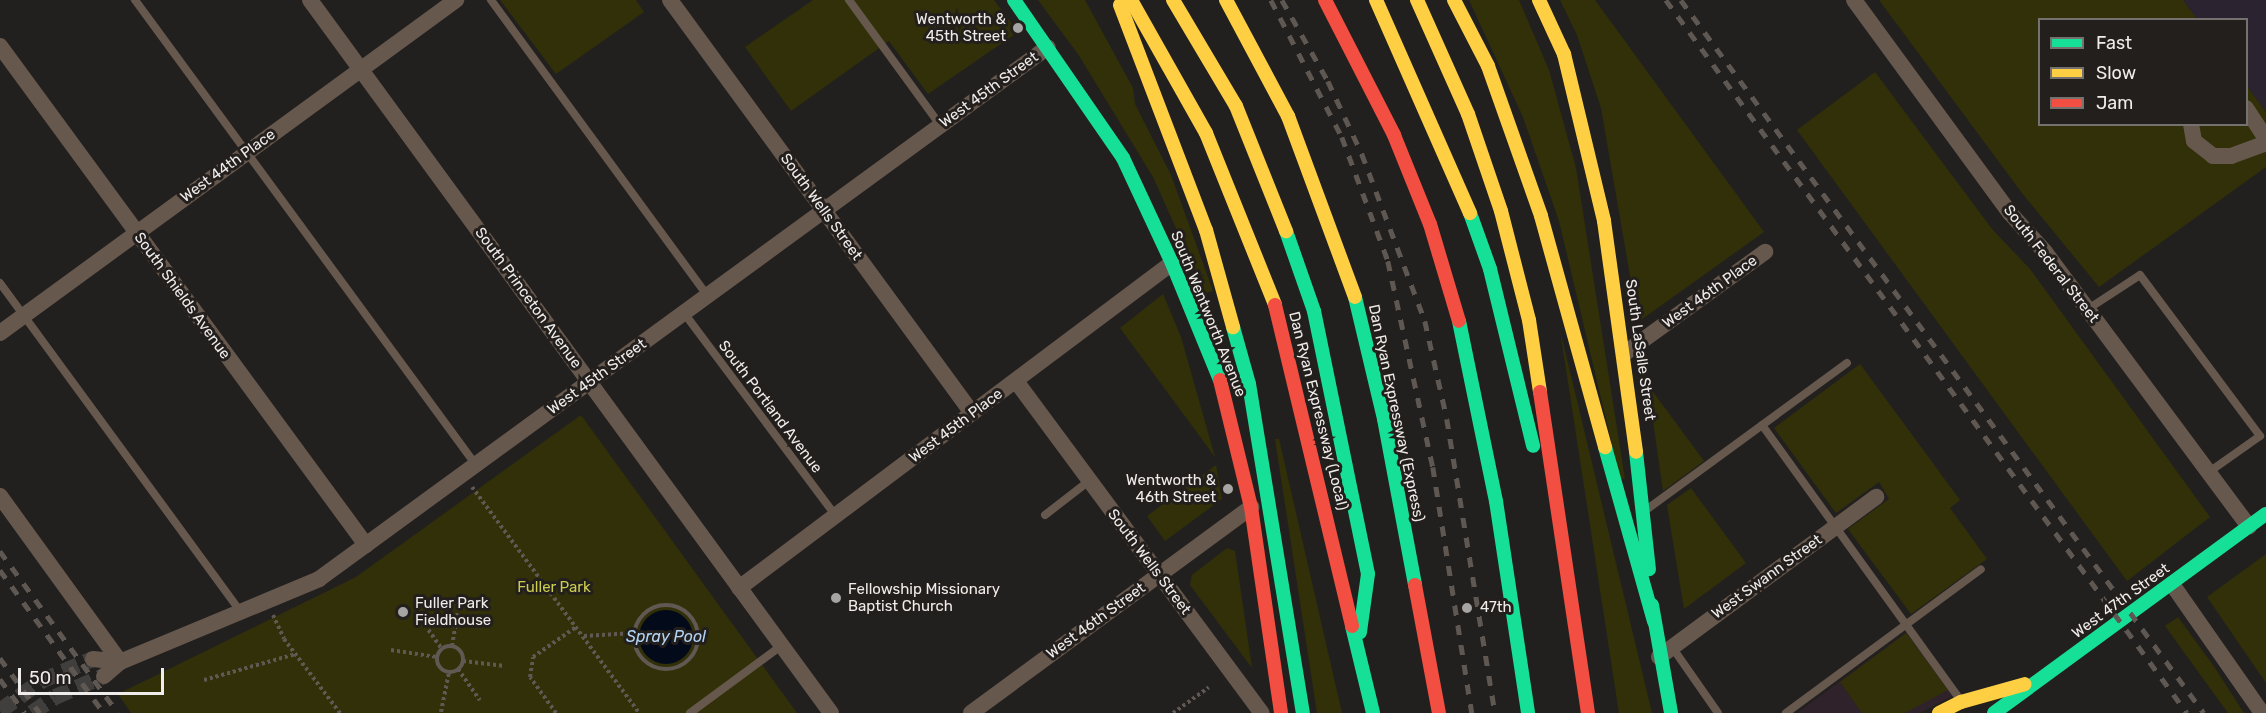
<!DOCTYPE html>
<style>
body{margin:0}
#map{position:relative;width:2266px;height:713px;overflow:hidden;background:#22201e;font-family:Rubik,sans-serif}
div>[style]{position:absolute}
.commercial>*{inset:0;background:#30222a}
.education>*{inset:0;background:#2b232f}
.green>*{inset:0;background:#313008}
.water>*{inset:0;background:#030b1b}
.round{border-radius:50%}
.street-tunnel>*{height:16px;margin-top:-8px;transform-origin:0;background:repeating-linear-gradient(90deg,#413f3d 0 16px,transparent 0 24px)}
.path>*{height:4px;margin-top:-2px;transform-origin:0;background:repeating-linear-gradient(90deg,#615853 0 3px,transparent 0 6px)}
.path>.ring{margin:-2px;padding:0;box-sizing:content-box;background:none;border:4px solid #615853;border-radius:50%}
.lane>*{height:8px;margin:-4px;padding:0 4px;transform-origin:4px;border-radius:4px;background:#67584e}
.street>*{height:16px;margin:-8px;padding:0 8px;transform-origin:8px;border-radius:8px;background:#67584e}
.fast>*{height:14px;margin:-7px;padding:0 7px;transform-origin:7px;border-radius:7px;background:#16e098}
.slow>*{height:14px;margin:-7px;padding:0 7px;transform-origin:7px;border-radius:7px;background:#ffcf43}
.jam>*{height:14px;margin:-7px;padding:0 7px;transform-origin:7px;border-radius:7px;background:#f24e42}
.rail>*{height:4.5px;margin-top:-2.25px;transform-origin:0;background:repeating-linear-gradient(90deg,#5e5752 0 10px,transparent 0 20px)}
.dots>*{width:16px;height:16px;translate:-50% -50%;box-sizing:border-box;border:3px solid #231f1d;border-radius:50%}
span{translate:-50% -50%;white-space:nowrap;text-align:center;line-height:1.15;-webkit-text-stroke:6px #231f1d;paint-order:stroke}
.poi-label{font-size:15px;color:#efeceb}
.right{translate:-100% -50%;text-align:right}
.left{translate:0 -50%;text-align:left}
.street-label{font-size:15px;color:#efeceb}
.park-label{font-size:15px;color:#cbcd4f}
.water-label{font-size:16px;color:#b2d5f5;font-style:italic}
.legend{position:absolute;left:2038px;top:18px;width:210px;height:108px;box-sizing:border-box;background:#231f1d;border:2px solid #75716f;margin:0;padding:8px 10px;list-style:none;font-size:18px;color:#efeceb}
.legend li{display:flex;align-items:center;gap:12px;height:30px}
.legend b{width:30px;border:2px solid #75716f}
.scale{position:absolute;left:18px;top:668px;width:146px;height:27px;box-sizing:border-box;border:3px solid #efeceb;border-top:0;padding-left:8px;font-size:18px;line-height:21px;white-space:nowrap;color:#efeceb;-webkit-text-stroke:4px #231f1d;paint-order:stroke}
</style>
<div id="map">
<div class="commercial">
<div style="clip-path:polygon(1910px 630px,1956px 694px,1920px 713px,1797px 713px)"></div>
</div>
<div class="education">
<div style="clip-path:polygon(2183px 0,2266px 0,2266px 112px,2247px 86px,2246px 20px,2197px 19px)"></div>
</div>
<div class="green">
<div style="clip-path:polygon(500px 0,636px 0,644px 12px,556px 74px)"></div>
<div style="clip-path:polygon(813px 0,994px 0,1018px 32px,928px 94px,889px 41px,791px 111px,745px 47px)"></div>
<div style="clip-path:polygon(1038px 0,1085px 0,1133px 88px,1135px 104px,1171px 175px,1213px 291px,1205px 293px,1153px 177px,1078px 54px)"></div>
<div style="clip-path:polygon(1469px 0,1519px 0,1549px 70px,1576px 168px,1625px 479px,1620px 478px,1559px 221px,1523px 117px)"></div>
<div style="clip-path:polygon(1560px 0,1595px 0,1764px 232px,1638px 322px,1601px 108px,1577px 35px)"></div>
<div style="clip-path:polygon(1879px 0,2183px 0,2197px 19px,2040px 20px,2040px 124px,2246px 124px,2247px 86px,2266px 112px,2266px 167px,2099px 287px,2022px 193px)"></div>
<div style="clip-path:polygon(1875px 72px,1992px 229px,2030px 269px,2210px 517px,2127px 581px,1797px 130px)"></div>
<div style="clip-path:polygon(1163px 294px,1181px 337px,1215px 457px,1120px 328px)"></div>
<div style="clip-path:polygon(1560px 330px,1652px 713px,1619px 713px)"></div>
<div style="clip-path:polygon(1860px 364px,1960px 500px,1950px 508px,1987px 559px,1911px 614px,1848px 529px,1889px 499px,1879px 482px,1836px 513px,1774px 428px)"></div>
<div style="clip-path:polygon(1648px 385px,1704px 461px,1663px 491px)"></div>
<div style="clip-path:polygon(581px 415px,797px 713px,131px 713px,118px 694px,356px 577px)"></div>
<div style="clip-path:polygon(1275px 439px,1279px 439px,1342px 713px,1317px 713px)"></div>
<div style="clip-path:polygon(1216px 465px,1222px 499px,1165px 541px,1147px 516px)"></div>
<div style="clip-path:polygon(1691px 488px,1746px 563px,1684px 609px,1667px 505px)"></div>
<div style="clip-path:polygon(1227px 548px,1235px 551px,1252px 668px,1190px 585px,1192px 575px)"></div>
<div style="clip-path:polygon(2266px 554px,2266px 683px,2207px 597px)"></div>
<div style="clip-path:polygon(2178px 617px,2215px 668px,2244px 713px,2228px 713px,2165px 626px)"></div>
<div style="clip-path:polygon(1906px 633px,1948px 690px,1905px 713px,1862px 713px,1840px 682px)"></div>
</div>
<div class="water">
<div class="round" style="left:639px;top:610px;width:54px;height:54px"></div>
</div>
<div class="street-tunnel">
<div style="left:0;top:711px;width:51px;rotate:-36.2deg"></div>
<div style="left:41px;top:681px;width:56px;rotate:-22.9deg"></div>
<div style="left:32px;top:713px;width:28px;rotate:-35deg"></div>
<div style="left:55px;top:697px;width:53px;rotate:-23.2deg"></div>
</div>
<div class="path">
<div style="left:472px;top:487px;width:281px;rotate:53.5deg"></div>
<div class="ring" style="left:634px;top:605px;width:60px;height:60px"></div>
<div style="left:273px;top:615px;width:26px;rotate:65deg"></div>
<div style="left:284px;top:639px;width:93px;rotate:52.9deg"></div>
<div style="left:425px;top:625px;width:29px;rotate:55deg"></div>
<div style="left:584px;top:636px;width:50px;rotate:-3.4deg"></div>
<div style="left:452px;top:646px;width:48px;rotate:-80.3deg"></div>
<div class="ring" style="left:437px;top:646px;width:22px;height:22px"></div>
<div style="left:391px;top:650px;width:47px;rotate:8.7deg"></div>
<div style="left:463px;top:661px;width:42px;rotate:6.8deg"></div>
<div style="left:458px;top:669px;width:38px;rotate:55deg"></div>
<div style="left:204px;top:680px;width:96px;rotate:-15.8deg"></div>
<div style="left:441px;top:712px;width:41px;rotate:-78.7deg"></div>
<div style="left:556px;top:713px;width:44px;rotate:-125.8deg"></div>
<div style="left:530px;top:677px;width:20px;rotate:-81deg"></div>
<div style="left:533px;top:657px;width:52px;rotate:-34.9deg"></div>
<div style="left:1173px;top:713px;width:44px;rotate:-35.8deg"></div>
</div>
<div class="lane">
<div style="left:135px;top:0;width:577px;rotate:53.75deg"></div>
<div style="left:491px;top:0;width:367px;rotate:53.8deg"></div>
<div style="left:849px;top:0;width:156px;rotate:53.9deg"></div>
<div style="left:0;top:283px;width:408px;rotate:53.8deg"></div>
<div style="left:2088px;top:309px;width:62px;rotate:-33.2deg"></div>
<div style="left:2140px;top:275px;width:201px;rotate:53.3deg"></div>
<div style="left:2260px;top:436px;width:62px;rotate:144.8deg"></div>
<div style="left:684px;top:313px;width:254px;rotate:53.2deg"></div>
<div style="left:1762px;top:425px;width:339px;rotate:54.2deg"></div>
<div style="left:1646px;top:510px;width:249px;rotate:-36.2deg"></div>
<div style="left:1045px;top:515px;width:56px;rotate:-37.7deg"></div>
<div style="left:1672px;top:647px;width:80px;rotate:55.1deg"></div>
<div style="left:690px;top:713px;width:113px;rotate:-36.4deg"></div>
<div style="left:1786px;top:713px;width:242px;rotate:-36.4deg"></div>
</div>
<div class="street">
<div style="left:310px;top:0;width:883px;rotate:53.84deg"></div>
<div style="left:670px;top:0;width:512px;rotate:53.82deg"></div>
<div style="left:1854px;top:0;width:264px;rotate:53.8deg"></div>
<div style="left:2010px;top:213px;width:52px;rotate:48.1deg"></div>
<div style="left:2045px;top:252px;width:342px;rotate:53.4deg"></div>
<div style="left:0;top:46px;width:619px;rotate:53.74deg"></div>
<div style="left:2246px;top:108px;width:37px;rotate:57deg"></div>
<div style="left:2191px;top:124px;width:17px;rotate:80deg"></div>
<div style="left:2194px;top:141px;width:24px;rotate:38deg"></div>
<div style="left:2213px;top:156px;width:18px"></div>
<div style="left:2231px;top:156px;width:37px;rotate:-20deg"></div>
<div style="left:0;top:333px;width:565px;rotate:-36.14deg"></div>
<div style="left:1625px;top:353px;width:173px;rotate:-35.8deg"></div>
<div style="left:1016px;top:381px;width:413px;rotate:53.5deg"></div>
<div style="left:0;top:496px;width:205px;rotate:54.1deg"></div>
<div style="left:2172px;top:584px;width:157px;rotate:55.1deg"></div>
<div style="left:739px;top:588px;width:541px;rotate:-36.89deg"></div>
<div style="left:1659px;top:657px;width:270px;rotate:-36.4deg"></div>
<div style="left:93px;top:659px;width:27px;rotate:6deg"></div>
<div style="left:104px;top:676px;width:21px;rotate:-41deg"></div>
<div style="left:120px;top:662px;width:216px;rotate:-22.6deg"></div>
<div style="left:319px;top:579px;width:902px;rotate:-36.12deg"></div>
<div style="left:971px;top:713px;width:348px;rotate:-36.3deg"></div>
</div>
<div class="fast">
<div style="left:1014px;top:0;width:192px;rotate:55.4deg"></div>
<div style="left:1123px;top:158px;width:116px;rotate:65deg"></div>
<div style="left:1172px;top:263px;width:126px;rotate:67.7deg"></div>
<div style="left:1470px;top:213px;width:59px;rotate:70.3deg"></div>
<div style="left:1490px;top:269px;width:182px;rotate:76.3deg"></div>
<div style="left:1286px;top:231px;width:85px;rotate:70.7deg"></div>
<div style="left:1314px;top:311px;width:268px;rotate:78.4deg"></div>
<div style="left:1368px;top:574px;width:59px;rotate:97.9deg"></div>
<div style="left:1355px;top:297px;width:125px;rotate:76.6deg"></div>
<div style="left:1384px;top:419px;width:169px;rotate:79.4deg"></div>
<div style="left:1459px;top:321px;width:184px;rotate:78.4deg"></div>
<div style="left:1496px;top:501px;width:214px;rotate:81.4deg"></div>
<div style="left:1233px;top:327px;width:59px;rotate:74.3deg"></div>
<div style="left:1249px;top:384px;width:333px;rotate:80.7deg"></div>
<div style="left:1605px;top:447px;width:181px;rotate:74.3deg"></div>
<div style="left:1636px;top:452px;width:118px;rotate:83.7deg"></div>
<div style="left:1652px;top:605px;width:110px;rotate:80deg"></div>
<div style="left:1352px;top:626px;width:89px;rotate:76.4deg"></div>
<div style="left:1994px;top:713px;width:337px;rotate:-36.2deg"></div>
</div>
<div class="slow">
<div style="left:1131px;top:0;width:153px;rotate:60.6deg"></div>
<div style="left:1206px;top:133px;width:185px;rotate:68.1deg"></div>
<div style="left:1173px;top:0;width:123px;rotate:59.3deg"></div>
<div style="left:1236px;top:106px;width:135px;rotate:68.2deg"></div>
<div style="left:1226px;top:0;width:132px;rotate:61.9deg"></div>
<div style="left:1288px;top:116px;width:193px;rotate:69.7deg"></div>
<div style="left:1376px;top:0;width:233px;rotate:66.2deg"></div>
<div style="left:1417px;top:0;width:125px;rotate:65.9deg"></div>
<div style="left:1468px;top:114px;width:102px;rotate:71.2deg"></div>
<div style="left:1501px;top:211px;width:113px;rotate:75.6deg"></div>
<div style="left:1529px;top:320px;width:73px;rotate:81.3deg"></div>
<div style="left:1454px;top:0;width:74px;rotate:62.7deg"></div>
<div style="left:1488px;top:66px;width:159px;rotate:70.5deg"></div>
<div style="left:1541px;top:216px;width:240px;rotate:74.5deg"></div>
<div style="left:1539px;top:0;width:60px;rotate:65.2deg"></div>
<div style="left:1564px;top:54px;width:172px;rotate:76.5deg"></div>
<div style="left:1604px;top:221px;width:233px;rotate:82.1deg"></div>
<div style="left:1120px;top:5px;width:241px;rotate:69.1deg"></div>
<div style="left:1206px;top:230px;width:101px;rotate:74.4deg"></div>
<div style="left:1939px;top:713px;width:25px;rotate:-27deg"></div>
<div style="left:1961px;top:702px;width:66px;rotate:-15.7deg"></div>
</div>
<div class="jam">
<div style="left:1325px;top:0;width:152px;rotate:62.9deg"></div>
<div style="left:1394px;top:135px;width:96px;rotate:68deg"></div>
<div style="left:1430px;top:224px;width:101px;rotate:73.4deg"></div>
<div style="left:1275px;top:305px;width:330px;rotate:76.5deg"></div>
<div style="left:1220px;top:380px;width:131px;rotate:76.3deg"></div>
<div style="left:1251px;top:507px;width:208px;rotate:81.7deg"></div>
<div style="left:1540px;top:392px;width:325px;rotate:81.5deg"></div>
<div style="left:1415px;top:585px;width:130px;rotate:79.4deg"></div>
</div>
<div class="rail">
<div style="left:1271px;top:0;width:154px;rotate:62.6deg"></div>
<div style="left:1342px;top:137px;width:132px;rotate:69.6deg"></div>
<div style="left:1388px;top:261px;width:211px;rotate:77.7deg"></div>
<div style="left:1433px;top:467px;width:249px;rotate:81deg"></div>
<div style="left:1282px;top:0;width:93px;rotate:60.4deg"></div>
<div style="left:1328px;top:81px;width:81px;rotate:65deg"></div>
<div style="left:1362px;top:154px;width:178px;rotate:69.3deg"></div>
<div style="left:1425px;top:321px;width:100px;rotate:77.3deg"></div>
<div style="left:1447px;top:419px;width:298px;rotate:80.7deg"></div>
<div style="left:1666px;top:0;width:883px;rotate:53.84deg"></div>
<div style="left:1681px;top:0;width:884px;rotate:53.74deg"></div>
<div style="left:0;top:551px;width:200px;rotate:53.9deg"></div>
<div style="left:0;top:570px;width:177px;rotate:54deg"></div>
<div style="left:0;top:658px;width:68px;rotate:54deg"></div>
<div style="left:0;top:679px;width:42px;rotate:53.7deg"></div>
</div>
<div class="dots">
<div style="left:1018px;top:28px;background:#a7a5a3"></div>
<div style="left:1228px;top:489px;background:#a7a5a3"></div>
<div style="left:836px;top:598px;background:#a7a5a3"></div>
<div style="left:1467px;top:608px;background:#a7a5a3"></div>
<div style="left:403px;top:612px;background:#a7a5a3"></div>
</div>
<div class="poi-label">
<span class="right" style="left:1006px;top:28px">Wentworth &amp;<br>45th Street</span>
<span class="right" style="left:1216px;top:489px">Wentworth &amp;<br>46th Street</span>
<span class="left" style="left:848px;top:598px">Fellowship Missionary<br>Baptist Church</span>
<span class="left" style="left:415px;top:612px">Fuller Park<br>Fieldhouse</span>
<span class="left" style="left:1480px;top:608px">47th</span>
</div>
<div class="street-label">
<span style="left:989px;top:90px;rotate:-36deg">West 45th Street</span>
<span style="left:228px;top:166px;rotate:-36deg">West 44th Place</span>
<span style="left:821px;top:207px;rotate:54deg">South Wells Street</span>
<span style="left:2051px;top:264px;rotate:52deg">South Federal Street</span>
<span style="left:1710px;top:292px;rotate:-36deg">West 46th Place</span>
<span style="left:182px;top:296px;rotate:54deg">South Shields Avenue</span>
<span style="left:528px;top:298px;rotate:54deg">South Princeton Avenue</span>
<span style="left:1208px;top:314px;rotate:68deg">South Wentworth Avenue</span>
<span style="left:1640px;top:350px;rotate:82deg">South LaSalle Street</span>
<span style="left:597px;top:377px;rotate:-36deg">West 45th Street</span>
<span style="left:770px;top:407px;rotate:53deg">South Portland Avenue</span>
<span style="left:1318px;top:411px;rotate:76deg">Dan Ryan Expressway (Local)</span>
<span style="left:1396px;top:413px;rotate:78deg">Dan Ryan Expressway (Express)</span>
<span style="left:956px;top:426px;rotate:-37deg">West 45th Place</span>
<span style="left:1149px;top:562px;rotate:53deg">South Wells Street</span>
<span style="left:1767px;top:577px;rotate:-36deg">West Swann Street</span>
<span style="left:2121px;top:601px;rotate:-36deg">West 47th Street</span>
<span style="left:1096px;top:621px;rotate:-36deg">West 46th Street</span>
</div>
<div class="park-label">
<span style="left:554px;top:588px">Fuller Park</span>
</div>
<div class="water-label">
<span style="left:666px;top:637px">Spray Pool</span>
</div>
<ul class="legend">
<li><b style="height:8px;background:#16e098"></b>Fast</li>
<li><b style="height:8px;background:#ffcf43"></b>Slow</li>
<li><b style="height:8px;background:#f24e42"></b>Jam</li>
</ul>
<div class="scale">50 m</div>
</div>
